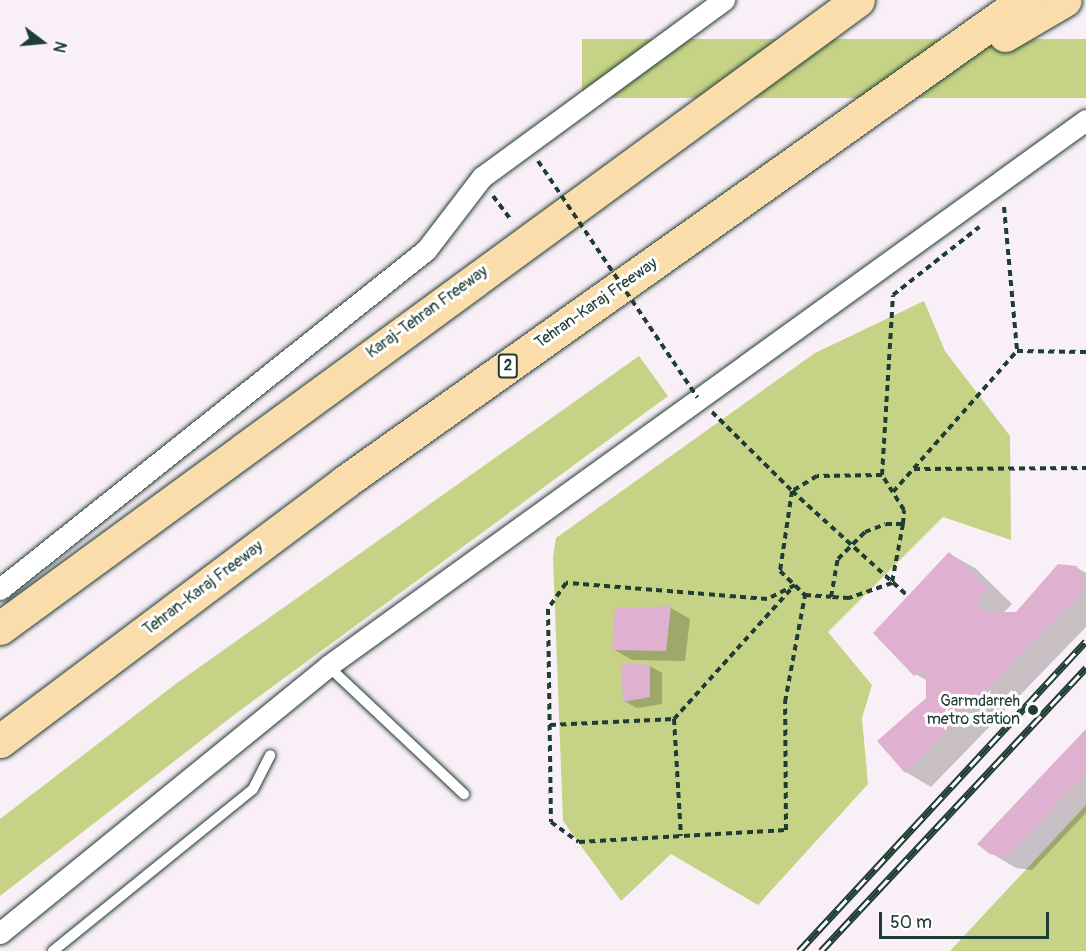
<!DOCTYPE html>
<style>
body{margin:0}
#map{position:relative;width:1086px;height:951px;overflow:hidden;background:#f9eff6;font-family:Pangolin,sans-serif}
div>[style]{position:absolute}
.green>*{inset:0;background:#c6d387;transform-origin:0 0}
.shadow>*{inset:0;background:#0003}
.building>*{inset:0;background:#e0b0d1}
.path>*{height:4px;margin-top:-2px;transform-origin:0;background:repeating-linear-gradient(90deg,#1f3d34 0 6px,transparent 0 10.5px)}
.roads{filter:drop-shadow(0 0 2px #1f3d34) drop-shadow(0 0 2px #1f3d34)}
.lane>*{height:10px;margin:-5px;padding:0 5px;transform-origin:5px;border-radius:5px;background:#fff}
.street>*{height:21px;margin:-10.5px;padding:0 10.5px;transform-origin:10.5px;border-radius:10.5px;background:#fff}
.highway>*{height:33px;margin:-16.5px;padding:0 16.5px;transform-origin:16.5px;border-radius:16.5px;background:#faddab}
.rail>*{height:7px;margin-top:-3.5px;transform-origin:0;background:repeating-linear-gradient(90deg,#fff 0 14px,#1f3d34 0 28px);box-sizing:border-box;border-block:2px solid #1f3d34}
.path-bridge>*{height:4px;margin-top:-2px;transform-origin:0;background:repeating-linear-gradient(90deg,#1f3d34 0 6px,transparent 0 10.5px)}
.dots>*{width:16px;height:16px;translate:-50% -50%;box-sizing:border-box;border:3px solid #fff;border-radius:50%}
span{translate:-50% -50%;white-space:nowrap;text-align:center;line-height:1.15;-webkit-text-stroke:6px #fff;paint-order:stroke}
.shield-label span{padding:2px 4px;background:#fff;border:2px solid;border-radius:4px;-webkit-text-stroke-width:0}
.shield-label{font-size:15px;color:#1f3d34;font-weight:700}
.street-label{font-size:16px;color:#1f3d34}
.poi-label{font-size:16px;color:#1f3d34}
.right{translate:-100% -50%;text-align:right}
.north{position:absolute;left:12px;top:12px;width:60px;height:60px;-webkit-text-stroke:4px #fff;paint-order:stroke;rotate:106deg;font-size:16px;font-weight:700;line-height:24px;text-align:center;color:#1f3d34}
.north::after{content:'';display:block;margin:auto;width:21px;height:27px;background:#1f3d34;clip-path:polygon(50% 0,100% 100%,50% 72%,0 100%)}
.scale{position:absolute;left:879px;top:912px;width:170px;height:27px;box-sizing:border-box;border:3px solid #1f3d34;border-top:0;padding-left:8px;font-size:18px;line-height:21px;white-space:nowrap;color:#1f3d34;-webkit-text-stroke:4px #fff;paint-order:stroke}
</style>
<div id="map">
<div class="green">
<div style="left:1086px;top:39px;width:59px;height:504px;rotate:90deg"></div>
<div style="clip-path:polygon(924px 301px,945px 351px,1010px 436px,1011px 540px,943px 517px,828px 632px,872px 685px,862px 718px,868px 784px,758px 905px,671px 854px,621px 901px,563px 821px,553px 557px,556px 538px,815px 353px)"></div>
<div style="clip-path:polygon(639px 356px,668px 396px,234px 715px,0 896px,0 819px,177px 683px)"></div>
<div style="clip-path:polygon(1086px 805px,1086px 951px,950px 951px)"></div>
</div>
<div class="shadow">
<div style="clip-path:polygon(950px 554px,975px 568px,1012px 604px,1003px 613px,1016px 613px,1076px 567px,1086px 573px,1086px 627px,931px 787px,906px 772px,927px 699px,928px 681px,915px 674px)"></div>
<div style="clip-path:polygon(671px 608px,690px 619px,685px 661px,632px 660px,613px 649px,616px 609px)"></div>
<div style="clip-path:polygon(650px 666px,662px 673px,662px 704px,637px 708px,624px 701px)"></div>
<div style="clip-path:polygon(1086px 731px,1086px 813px,1032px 870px,1016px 868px,991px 853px)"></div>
</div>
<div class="building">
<div style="clip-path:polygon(949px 552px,988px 588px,977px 600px,982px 612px,1016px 612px,1058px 564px,1077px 566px,1086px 587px,905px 773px,877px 741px,926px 698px,926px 668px,914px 676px,873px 633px)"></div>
<div style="clip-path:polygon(671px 606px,666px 651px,612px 650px,615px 608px)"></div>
<div style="clip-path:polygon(621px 663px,650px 665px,650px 697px,623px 702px)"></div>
<div style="clip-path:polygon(1086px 729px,1086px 773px,1006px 857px,990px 854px,977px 844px)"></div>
</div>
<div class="path">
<div style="left:493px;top:196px;width:31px;rotate:53deg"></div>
<div style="left:1004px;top:207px;width:145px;rotate:84.8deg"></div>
<div style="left:1017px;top:351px;width:69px;rotate:0.8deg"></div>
<div style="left:712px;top:412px;width:112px;rotate:44.6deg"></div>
<div style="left:792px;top:491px;width:81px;rotate:98.5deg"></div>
<div style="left:780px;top:571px;width:35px;rotate:44deg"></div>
<div style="left:805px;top:595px;width:26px;rotate:4deg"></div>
<div style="left:914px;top:469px;width:172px;rotate:-0.3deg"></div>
<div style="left:882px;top:475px;width:180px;rotate:-86.5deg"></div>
<div style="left:893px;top:295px;width:110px;rotate:-38.3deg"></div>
<div style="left:893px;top:492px;width:188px;rotate:-48.7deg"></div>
<div style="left:886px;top:524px;width:17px"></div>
<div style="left:903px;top:524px;width:60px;rotate:100.6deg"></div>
<div style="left:892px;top:583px;width:46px;rotate:160.8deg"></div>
<div style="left:849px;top:598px;width:18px;rotate:-177deg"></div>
<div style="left:831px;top:597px;width:39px;rotate:-80deg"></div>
<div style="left:838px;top:559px;width:38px;rotate:-45deg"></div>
<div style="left:865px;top:532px;width:22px;rotate:-21deg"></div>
<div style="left:903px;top:524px;width:14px;rotate:-86deg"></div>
<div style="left:904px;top:510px;width:41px;rotate:-122.2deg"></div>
<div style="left:882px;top:475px;width:65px;rotate:179.1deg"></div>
<div style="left:817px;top:476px;width:29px;rotate:149deg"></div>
<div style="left:792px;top:491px;width:156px;rotate:42.2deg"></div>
<div style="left:795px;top:585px;width:31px;rotate:153deg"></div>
<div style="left:767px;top:599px;width:202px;rotate:-175.4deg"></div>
<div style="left:566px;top:583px;width:32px;rotate:125deg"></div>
<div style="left:548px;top:609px;width:213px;rotate:89.2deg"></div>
<div style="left:551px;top:822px;width:34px;rotate:36deg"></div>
<div style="left:579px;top:842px;width:207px;rotate:-3.3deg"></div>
<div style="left:786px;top:830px;width:128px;rotate:-90.4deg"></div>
<div style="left:785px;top:702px;width:109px;rotate:-79.4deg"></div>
<div style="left:674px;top:719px;width:176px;rotate:-48deg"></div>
<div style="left:550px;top:725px;width:124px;rotate:-2.8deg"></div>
<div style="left:674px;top:719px;width:117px;rotate:86.6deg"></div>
</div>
<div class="roads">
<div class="lane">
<div style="left:328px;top:666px;width:187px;rotate:43.3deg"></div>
<div style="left:53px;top:951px;width:257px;rotate:-39deg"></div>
<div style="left:253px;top:789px;width:38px;rotate:-63deg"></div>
</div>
<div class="street">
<div style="left:0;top:589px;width:544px;rotate:-38.51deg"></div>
<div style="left:426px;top:250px;width:92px;rotate:-52.5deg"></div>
<div style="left:482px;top:177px;width:300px;rotate:-36.2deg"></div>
<div style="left:0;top:933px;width:423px;rotate:-39.1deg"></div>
<div style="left:328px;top:666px;width:934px;rotate:-35.77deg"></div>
</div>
<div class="highway">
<div style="left:1005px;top:35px;width:69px;rotate:-30.3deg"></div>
<div style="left:0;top:628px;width:1063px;rotate:-36.2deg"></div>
<div style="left:0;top:741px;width:433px;rotate:-36.9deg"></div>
<div style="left:346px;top:481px;width:831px;rotate:-35.35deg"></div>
</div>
</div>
<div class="rail">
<div style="left:799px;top:951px;width:422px;rotate:-47.2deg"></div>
<div style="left:821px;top:951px;width:388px;rotate:-46.9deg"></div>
</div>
<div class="path-bridge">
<div style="left:538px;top:161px;width:285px;rotate:56deg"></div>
</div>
<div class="dots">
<div style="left:1033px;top:710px;background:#1f3d34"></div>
</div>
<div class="shield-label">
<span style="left:508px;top:366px">2</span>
</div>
<div class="street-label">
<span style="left:596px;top:303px;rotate:-35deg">Tehran-Karaj Freeway</span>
<span style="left:427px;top:312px;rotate:-36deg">Karaj-Tehran Freeway</span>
<span style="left:203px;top:588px;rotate:-37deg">Tehran-Karaj Freeway</span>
</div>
<div class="poi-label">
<span class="right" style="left:1020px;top:710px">Garmdarreh<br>metro station</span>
</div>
<div class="north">N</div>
<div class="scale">50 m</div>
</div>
